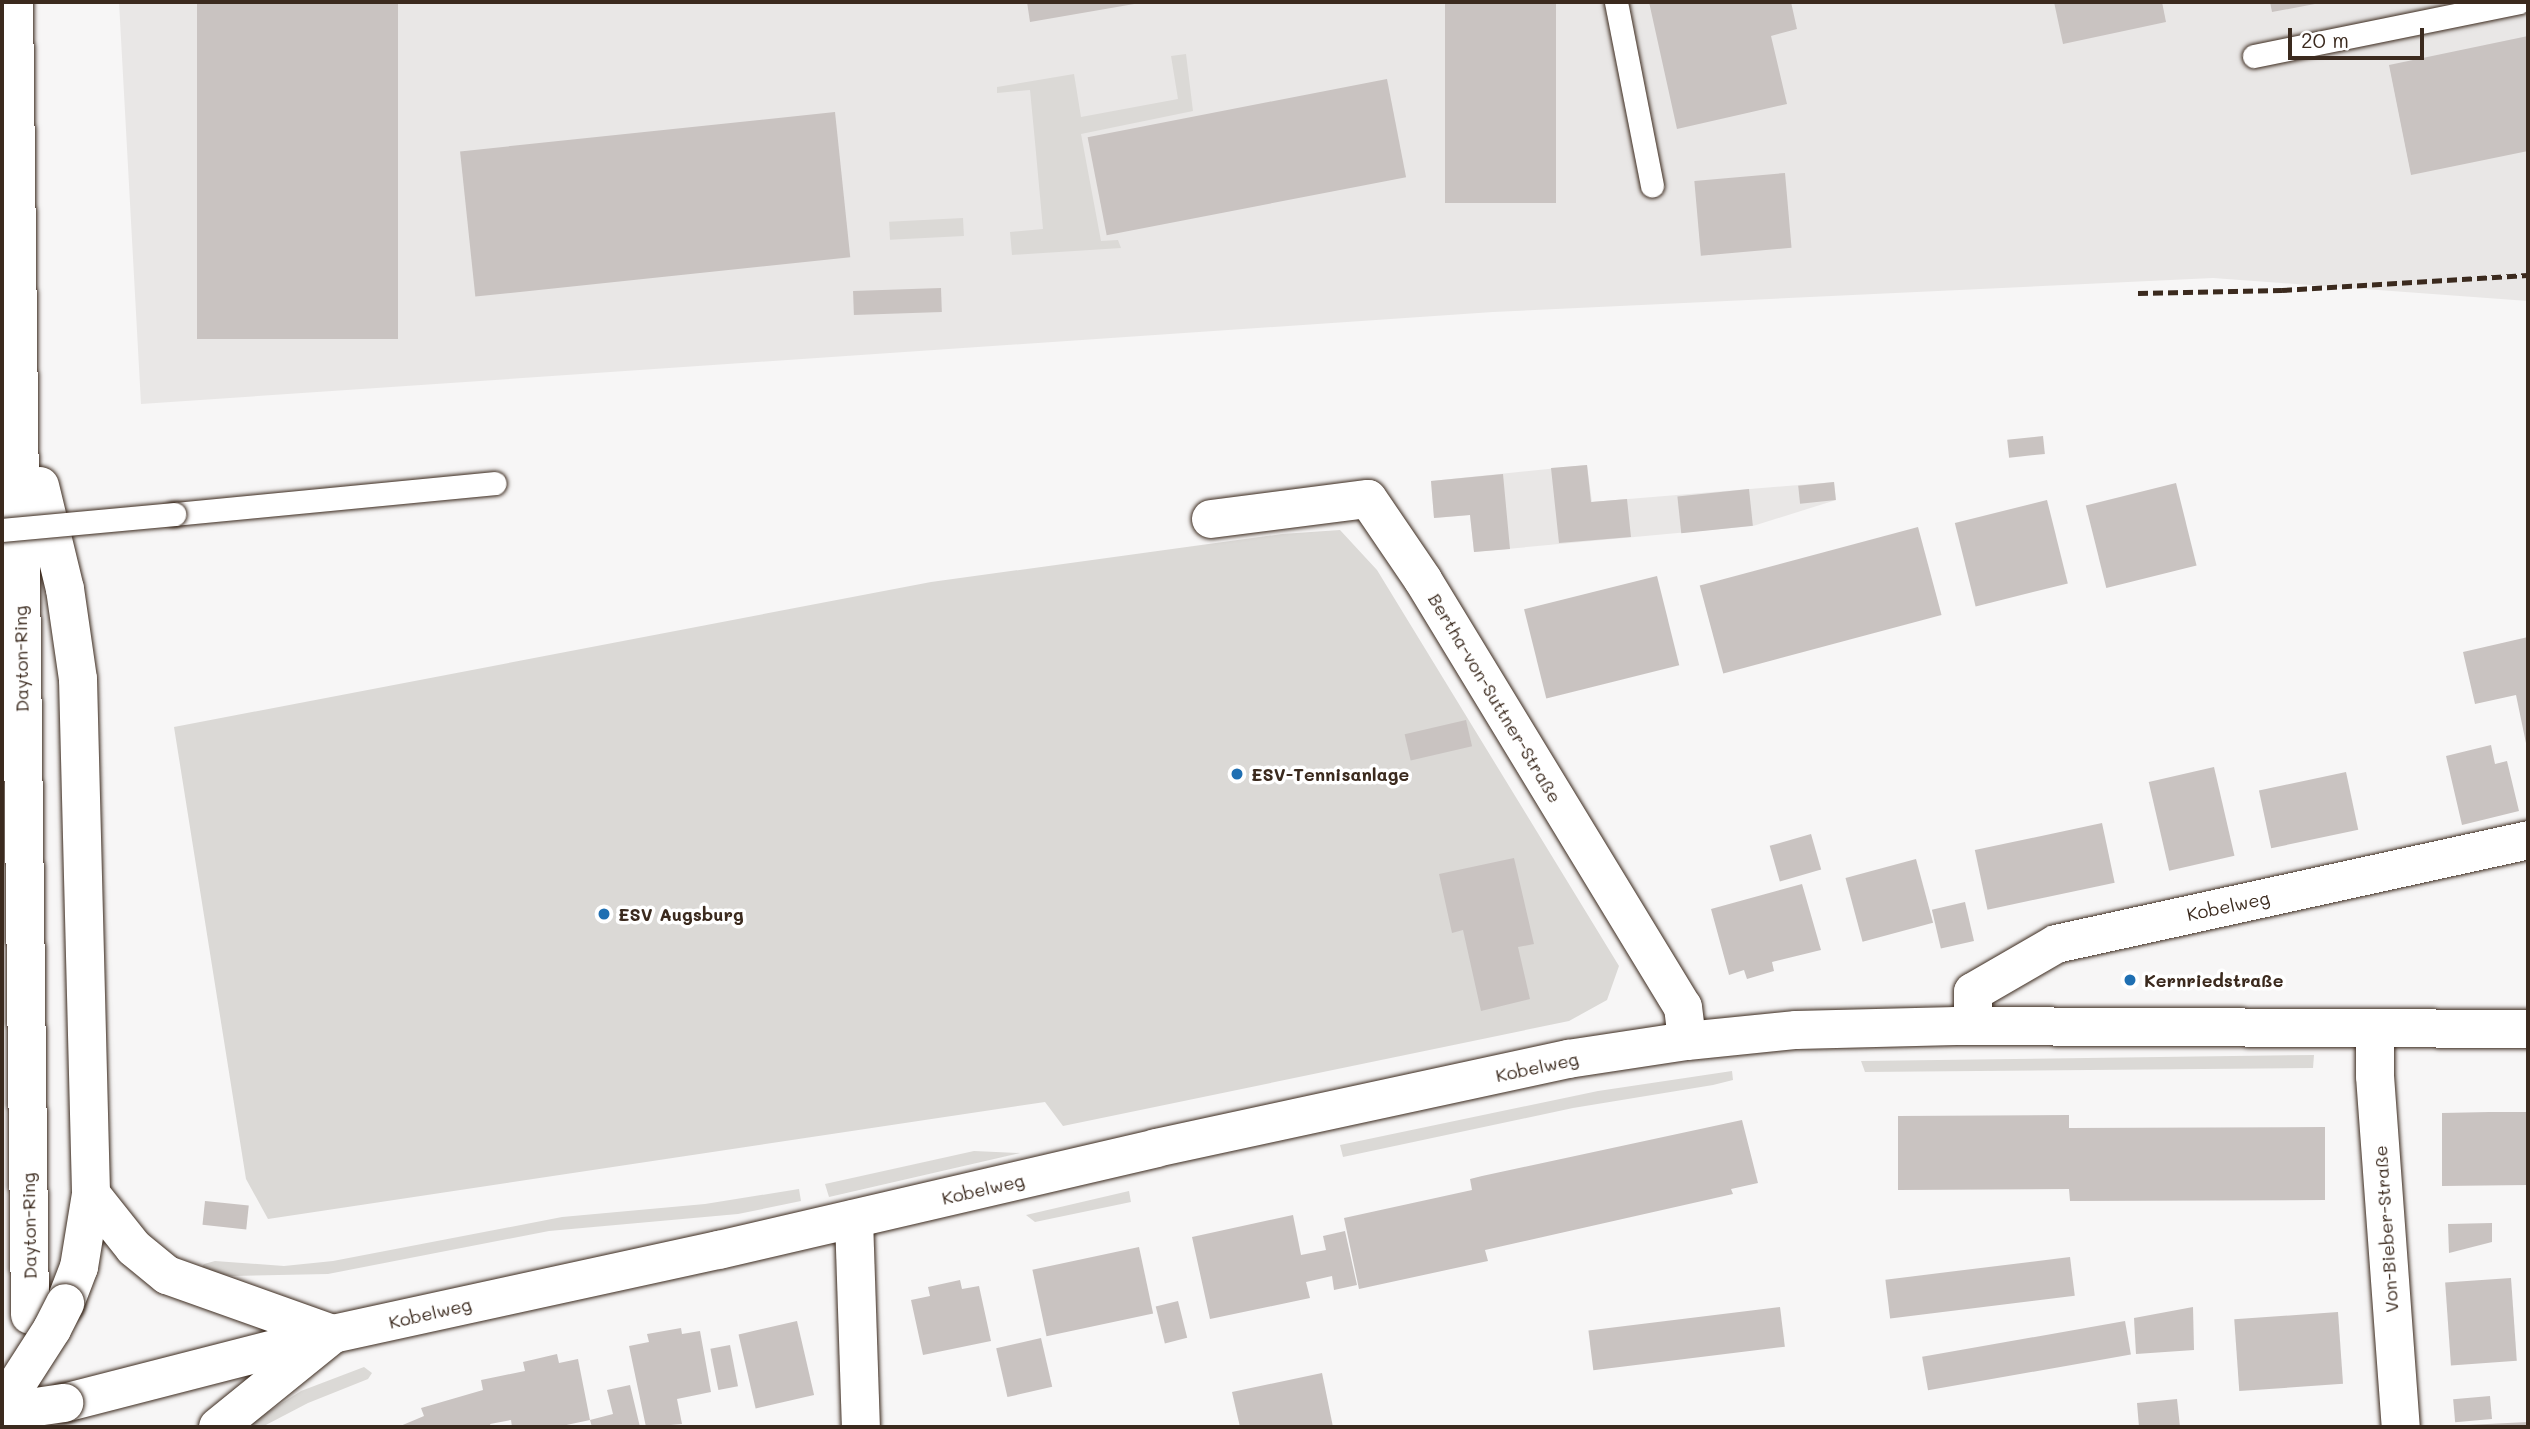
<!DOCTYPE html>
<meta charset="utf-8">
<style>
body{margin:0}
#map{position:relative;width:2530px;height:1429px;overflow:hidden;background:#f7f6f6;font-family:Mali,sans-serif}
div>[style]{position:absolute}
.built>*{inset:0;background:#e9e7e6}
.green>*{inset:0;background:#dbd9d6;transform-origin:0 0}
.building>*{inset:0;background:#c9c3c1;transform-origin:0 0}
.roads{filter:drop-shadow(0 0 2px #3b2a1e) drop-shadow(0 0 2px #3b2a1e)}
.lane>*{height:23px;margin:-11.5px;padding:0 11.5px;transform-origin:11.5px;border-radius:11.5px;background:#fff}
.street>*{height:38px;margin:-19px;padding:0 19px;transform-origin:19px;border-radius:19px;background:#fff}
.secondary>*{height:38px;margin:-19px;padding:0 19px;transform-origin:19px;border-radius:19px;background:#fff}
.highway>*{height:38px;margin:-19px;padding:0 19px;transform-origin:19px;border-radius:19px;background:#fff}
.rail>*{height:5px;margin-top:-2.5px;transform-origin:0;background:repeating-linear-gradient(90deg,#3b2a1e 0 10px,transparent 0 15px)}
.bridges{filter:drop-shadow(0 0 2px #3b2a1e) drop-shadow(0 0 2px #3b2a1e)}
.lane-bridge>*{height:23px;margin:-11.5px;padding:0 11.5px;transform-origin:11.5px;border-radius:11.5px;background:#fff}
.secondary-bridge>*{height:38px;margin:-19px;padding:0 19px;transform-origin:19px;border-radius:19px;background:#fff}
.highway-bridge>*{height:38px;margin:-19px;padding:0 19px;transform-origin:19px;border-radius:19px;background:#fff}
.dots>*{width:19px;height:19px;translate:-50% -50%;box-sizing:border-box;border:4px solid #fff;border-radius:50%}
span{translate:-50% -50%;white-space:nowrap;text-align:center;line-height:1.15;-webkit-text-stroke:7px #fff;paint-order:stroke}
.street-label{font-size:18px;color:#3b2a1e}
.poi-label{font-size:18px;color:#3b2a1e;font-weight:700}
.left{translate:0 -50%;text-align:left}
.frame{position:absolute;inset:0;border:4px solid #3b2a1e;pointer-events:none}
.scale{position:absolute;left:2288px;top:28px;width:136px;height:32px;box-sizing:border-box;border:4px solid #3b2a1e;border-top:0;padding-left:9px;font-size:21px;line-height:24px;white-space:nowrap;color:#3b2a1e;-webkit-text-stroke:5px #fff;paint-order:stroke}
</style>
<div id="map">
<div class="built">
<div style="clip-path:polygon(119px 2px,2528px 2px,2528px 301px,2213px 278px,1493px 312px,141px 404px)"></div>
<div style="clip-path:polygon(1587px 465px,1592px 502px,1834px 482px,1836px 500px,1753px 526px,1474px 552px,1470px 515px,1434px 518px,1431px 481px)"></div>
</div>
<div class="green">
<div style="clip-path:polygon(1186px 54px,1193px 111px,1081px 134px,1101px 241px,1118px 240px,1121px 248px,1012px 255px,1010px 232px,1043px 229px,1035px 142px,1030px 90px,997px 93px,997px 87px,1074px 74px,1081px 117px,1178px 99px,1171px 56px)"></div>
<div style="left:963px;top:218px;width:18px;height:74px;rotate:87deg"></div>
<div style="clip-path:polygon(1340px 530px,1377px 570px,1619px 966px,1607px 1000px,1569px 1021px,1063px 1126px,1045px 1102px,268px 1219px,246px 1179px,174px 727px,931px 582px,1282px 534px)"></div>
<div style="clip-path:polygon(2314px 1055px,2313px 1068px,1865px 1072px,1861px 1061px)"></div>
<div style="clip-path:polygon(1732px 1071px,1733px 1080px,1713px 1085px,1573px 1108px,1343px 1157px,1340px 1145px,1598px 1091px)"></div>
<div style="clip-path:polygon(974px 1151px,1020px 1153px,829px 1197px,825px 1184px)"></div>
<div style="clip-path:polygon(799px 1189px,801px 1201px,738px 1214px,549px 1231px,328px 1274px,231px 1276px,199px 1271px,204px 1264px,215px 1261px,284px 1266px,333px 1261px,562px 1217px,705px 1204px)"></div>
<div style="clip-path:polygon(1129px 1191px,1131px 1202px,1035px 1222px,1026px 1215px)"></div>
<div style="clip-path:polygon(364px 1367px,372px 1373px,368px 1379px,308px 1403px,262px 1427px,244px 1427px,301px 1391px)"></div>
</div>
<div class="building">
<div style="left:197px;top:2px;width:201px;height:337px"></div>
<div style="clip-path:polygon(1027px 2px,1140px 2px,1140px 3px,1030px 22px)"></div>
<div style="left:1445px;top:2px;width:111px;height:201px"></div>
<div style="clip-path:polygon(1649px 2px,1791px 2px,1797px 29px,1771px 36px,1787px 104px,1677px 129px)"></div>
<div style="clip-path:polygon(2054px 2px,2162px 2px,2166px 22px,2063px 44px)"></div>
<div style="clip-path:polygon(2270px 2px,2320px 2px,2320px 3px,2272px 12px)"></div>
<div style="clip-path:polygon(2528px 36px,2528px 151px,2411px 175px,2389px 65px)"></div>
<div style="left:1387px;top:79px;width:100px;height:305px;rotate:79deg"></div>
<div style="left:835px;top:112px;width:146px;height:377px;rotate:84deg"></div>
<div style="left:1785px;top:173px;width:75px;height:91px;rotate:85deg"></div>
<div style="left:941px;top:288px;width:24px;height:88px;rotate:88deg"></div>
<div style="left:2043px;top:436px;width:18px;height:36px;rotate:84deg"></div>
<div style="clip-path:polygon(1587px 465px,1591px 502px,1627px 499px,1631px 537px,1559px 543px,1551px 468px)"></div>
<div style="clip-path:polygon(1503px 474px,1510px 549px,1474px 552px,1470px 515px,1434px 518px,1431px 481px)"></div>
<div style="left:1834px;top:482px;width:18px;height:36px;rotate:84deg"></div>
<div style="left:2176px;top:483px;width:85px;height:93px;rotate:76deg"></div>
<div style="left:1749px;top:489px;width:37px;height:72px;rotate:84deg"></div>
<div style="left:2047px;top:500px;width:86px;height:95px;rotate:76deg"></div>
<div style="left:1918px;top:527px;width:91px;height:226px;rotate:75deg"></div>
<div style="left:1657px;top:576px;width:92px;height:137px;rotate:76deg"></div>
<div style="clip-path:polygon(2528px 637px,2528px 747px,2527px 748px,2516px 695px,2475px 704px,2463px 652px)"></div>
<div style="left:1466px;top:720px;width:27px;height:63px;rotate:77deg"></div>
<div style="clip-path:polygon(2491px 745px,2495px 764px,2507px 761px,2519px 811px,2462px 825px,2446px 756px)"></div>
<div style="left:2214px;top:767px;width:91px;height:67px;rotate:77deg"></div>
<div style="left:2346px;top:772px;width:59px;height:89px;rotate:78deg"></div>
<div style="left:2102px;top:823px;width:61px;height:130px;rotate:78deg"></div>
<div style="left:1811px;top:834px;width:37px;height:43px;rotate:74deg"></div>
<div style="clip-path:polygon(1514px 858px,1534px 944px,1518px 947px,1530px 999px,1481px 1011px,1463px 930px,1452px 933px,1439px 874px)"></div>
<div style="left:1916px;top:859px;width:66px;height:73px;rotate:75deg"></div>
<div style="clip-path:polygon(1802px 884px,1821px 950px,1772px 962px,1774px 971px,1747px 979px,1744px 970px,1729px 975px,1711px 909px)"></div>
<div style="left:1965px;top:902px;width:40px;height:34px;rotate:77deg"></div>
<div style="clip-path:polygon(2489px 1112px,2528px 1112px,2528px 1185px,2442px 1186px,2442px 1113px)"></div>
<div style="clip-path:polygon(2069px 1115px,2069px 1128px,2325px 1127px,2325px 1200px,2070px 1201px,2069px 1189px,1898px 1190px,1898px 1116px)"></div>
<div style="clip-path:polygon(1742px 1120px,1758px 1183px,1731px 1189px,1733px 1194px,1485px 1250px,1488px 1261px,1359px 1289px,1344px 1218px,1472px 1190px,1470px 1179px,1482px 1176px)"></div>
<div style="left:205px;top:1201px;width:44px;height:24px;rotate:6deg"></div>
<div style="clip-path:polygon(1293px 1215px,1301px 1255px,1326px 1250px,1323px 1236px,1345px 1231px,1357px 1285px,1334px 1290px,1332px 1276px,1306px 1282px,1310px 1298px,1210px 1319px,1192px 1237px)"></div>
<div style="clip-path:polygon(2492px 1223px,2492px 1242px,2449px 1253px,2448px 1224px)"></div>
<div style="left:1139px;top:1247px;width:68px;height:109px;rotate:78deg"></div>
<div style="left:2070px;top:1257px;width:39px;height:186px;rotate:83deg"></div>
<div style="left:2511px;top:1278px;width:83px;height:66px;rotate:86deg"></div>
<div style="clip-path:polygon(960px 1280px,962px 1289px,979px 1286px,991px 1341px,923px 1355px,911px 1300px,930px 1296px,928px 1287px)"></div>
<div style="left:1178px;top:1301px;width:38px;height:23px;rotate:76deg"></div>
<div style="left:1780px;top:1307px;width:40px;height:193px;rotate:83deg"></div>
<div style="clip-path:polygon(2193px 1307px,2194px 1350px,2136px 1354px,2134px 1318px)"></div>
<div style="left:2338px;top:1312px;width:72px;height:104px;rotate:86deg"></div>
<div style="left:797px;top:1321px;width:76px;height:60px;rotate:77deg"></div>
<div style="left:2125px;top:1321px;width:34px;height:206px;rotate:80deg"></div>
<div style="clip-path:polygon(681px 1328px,682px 1334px,700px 1331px,711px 1392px,677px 1399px,682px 1424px,646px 1427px,629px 1346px,649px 1342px,647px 1334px)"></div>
<div style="left:1041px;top:1338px;width:50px;height:46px;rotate:77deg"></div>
<div style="left:730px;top:1345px;width:42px;height:20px;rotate:79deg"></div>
<div style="clip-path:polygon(557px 1354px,559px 1363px,578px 1359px,590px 1420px,613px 1414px,607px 1390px,630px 1385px,640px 1427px,592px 1427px,590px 1420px,557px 1427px,512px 1427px,511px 1420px,490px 1424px,491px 1427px,398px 1427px,424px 1416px,421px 1408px,483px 1390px,481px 1380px,525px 1371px,523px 1362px)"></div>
<div style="clip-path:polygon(1322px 1373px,1333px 1427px,1240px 1427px,1232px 1392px)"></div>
<div style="left:2490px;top:1396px;width:23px;height:37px;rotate:85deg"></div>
<div style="clip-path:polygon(2177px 1399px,2180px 1427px,2139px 1427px,2137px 1403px)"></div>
<div style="clip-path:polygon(2528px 1422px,2528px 1427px,2467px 1427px,2467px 1425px)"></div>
</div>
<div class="roads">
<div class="lane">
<div style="left:1616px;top:2px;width:187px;rotate:78.9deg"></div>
<div style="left:2254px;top:56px;width:270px;rotate:-11.5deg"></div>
<div style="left:174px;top:514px;width:322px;rotate:-5.5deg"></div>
</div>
<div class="street">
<div style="left:1211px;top:519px;width:158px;rotate:-7.3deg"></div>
<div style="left:1368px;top:499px;width:98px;rotate:55.8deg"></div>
<div style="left:1423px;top:580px;width:500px;rotate:58.7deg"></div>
<div style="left:1683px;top:1007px;width:34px;rotate:83deg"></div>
<div style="left:1973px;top:1026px;width:34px;rotate:-90deg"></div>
<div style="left:1973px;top:992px;width:96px;rotate:-30deg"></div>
<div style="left:2056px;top:944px;width:483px;rotate:-12.4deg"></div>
<div style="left:2375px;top:1030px;width:46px;rotate:90deg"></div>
<div style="left:2375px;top:1076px;width:352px;rotate:85.8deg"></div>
<div style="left:854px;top:1219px;width:208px;rotate:88.1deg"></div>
</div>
<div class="secondary">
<div style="left:64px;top:1403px;width:278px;rotate:-14.4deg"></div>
<div style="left:333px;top:1334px;width:395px;rotate:-12.3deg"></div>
<div style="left:719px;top:1250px;width:449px;rotate:-13.1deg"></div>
<div style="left:1156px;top:1148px;width:422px;rotate:-12.2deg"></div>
<div style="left:1568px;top:1059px;width:120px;rotate:-8.6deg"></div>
<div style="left:1687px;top:1041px;width:110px;rotate:-5.8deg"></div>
<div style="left:1796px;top:1030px;width:160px;rotate:-1.4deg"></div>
<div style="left:1956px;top:1026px;width:572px;rotate:0.3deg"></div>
</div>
<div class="highway">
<div style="left:14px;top:2px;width:1313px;rotate:89.3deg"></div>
<div style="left:40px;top:486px;width:106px;rotate:76.4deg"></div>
<div style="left:65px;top:589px;width:91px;rotate:81.8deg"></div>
<div style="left:78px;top:679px;width:515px;rotate:88.55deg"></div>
<div style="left:91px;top:1194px;width:74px;rotate:99.3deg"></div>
<div style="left:79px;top:1267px;width:39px;rotate:111deg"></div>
<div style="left:91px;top:1194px;width:69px;rotate:51.5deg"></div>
<div style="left:134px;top:1248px;width:43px;rotate:39.3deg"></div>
<div style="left:167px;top:1275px;width:176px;rotate:19.6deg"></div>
<div style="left:218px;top:1427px;width:148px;rotate:-39deg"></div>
</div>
</div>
<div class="rail">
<div style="left:2138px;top:293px;width:144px;rotate:-1.2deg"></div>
<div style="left:2282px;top:290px;width:246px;rotate:-3.5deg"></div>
</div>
<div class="bridges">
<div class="lane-bridge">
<div style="left:2px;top:530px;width:173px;rotate:-5.3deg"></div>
</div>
<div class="secondary-bridge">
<div style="left:2px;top:1412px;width:63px;rotate:-8.3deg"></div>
</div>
<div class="highway-bridge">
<div style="left:2px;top:1407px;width:93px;rotate:-57.3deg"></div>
<div style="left:52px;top:1329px;width:29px;rotate:-63deg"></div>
</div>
</div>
<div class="dots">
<div style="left:1237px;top:774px;background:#1f6fb2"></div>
<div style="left:604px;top:914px;background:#1f6fb2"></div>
<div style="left:2130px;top:980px;background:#1f6fb2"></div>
</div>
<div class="street-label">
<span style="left:21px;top:659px;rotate:-91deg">Dayton-Ring</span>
<span style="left:1495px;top:698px;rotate:59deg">Bertha-von-Suttner-Straße</span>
<span style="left:2228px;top:906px;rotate:-12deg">Kobelweg</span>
<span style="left:1537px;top:1067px;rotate:-12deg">Kobelweg</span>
<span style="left:983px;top:1189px;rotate:-13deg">Kobelweg</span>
<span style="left:29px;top:1226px;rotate:-91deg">Dayton-Ring</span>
<span style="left:2386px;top:1229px;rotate:-94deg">Von-Bieber-Straße</span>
<span style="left:430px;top:1313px;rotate:-13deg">Kobelweg</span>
</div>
<div class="poi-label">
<span class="left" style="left:1251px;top:774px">ESV-Tennisanlage</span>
<span class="left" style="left:618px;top:914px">ESV Augsburg</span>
<span class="left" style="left:2144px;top:980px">Kernriedstraße</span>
</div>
<div class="frame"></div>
<div class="scale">20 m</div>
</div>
